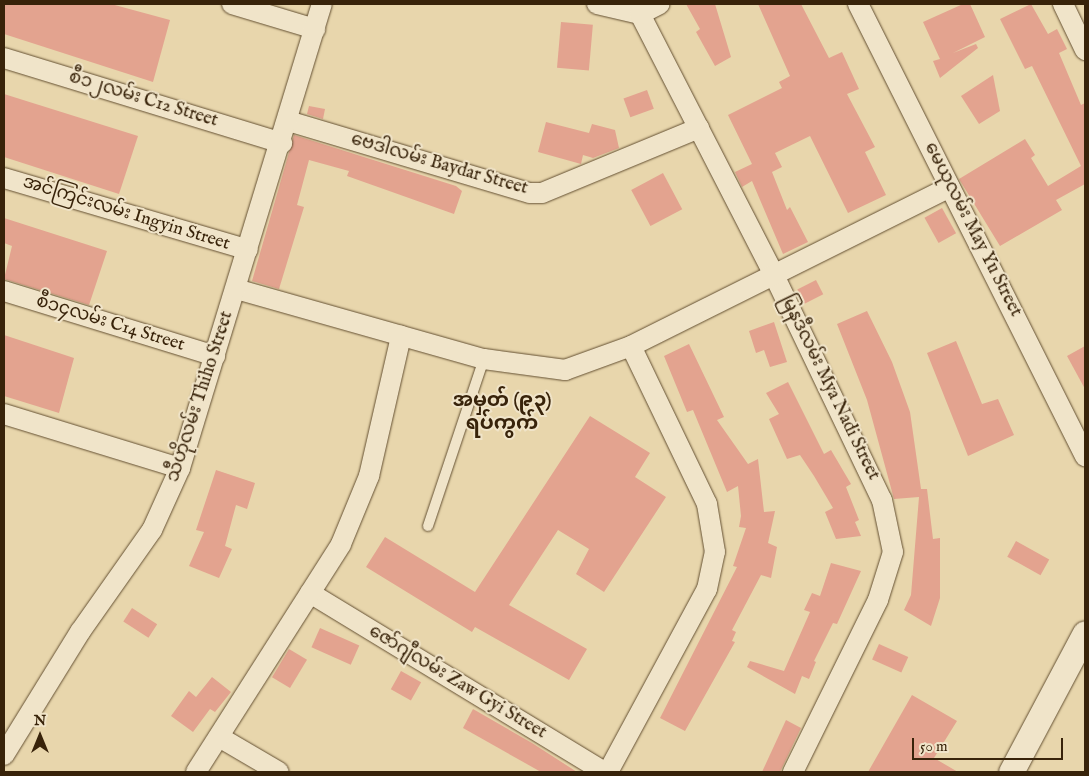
<!DOCTYPE html>
<meta charset="utf-8">
<style>
body{margin:0}
#map{position:relative;width:1089px;height:776px;overflow:hidden;background:#e8d6ac;font-family:"IM FELL English","Noto Sans Myanmar",serif}
div>[style]{position:absolute}
.building>*{inset:0;background:#e3a38f;transform-origin:0 0}
.roads{filter:drop-shadow(0 0 1px #645032) drop-shadow(0 0 1px #645032)}
.service>*{height:10px;margin:-5px;padding:0 5px;transform-origin:5px;border-radius:5px;background:#f0e4c9}
.minor>*{height:20px;margin:-10px;padding:0 10px;transform-origin:10px;border-radius:10px;background:#f0e4c9}
.tertiary>*{height:25px;margin:-12.5px;padding:0 12.5px;transform-origin:12.5px;border-radius:12.5px;background:#f0e4c9}
span{translate:-50% -50%;white-space:nowrap;text-align:center;line-height:1.15;-webkit-text-stroke:4px #f0e4c9;paint-order:stroke}
.street-label{font-size:18px;color:#38230a}
.quarter-label{font-size:20px;color:#38230a;font-weight:700}
.frame{position:absolute;inset:0;border:5px solid #38230a;pointer-events:none}
.north{position:absolute;left:15px;top:711px;width:50px;height:50px;-webkit-text-stroke:4px #f0e4c9;paint-order:stroke;rotate:0deg;font-size:14px;font-weight:700;line-height:20px;text-align:center;color:#38230a}
.north::after{content:'';display:block;margin:auto;width:18px;height:22px;background:#38230a;clip-path:polygon(50% 0,100% 100%,50% 72%,0 100%)}
.scale{position:absolute;left:912px;top:738px;width:151px;height:22px;box-sizing:border-box;border:2px solid #38230a;border-top:0;padding-left:6px;font-size:15px;line-height:18px;white-space:nowrap;color:#38230a;-webkit-text-stroke:4px #f0e4c9;paint-order:stroke}
</style>
<div id="map">
<div class="building">
<div style="clip-path:polygon(4px 4px,111px 4px,170px 20px,153px 82px,4px 34px)"></div>
<div style="clip-path:polygon(686px 4px,715px 4px,731px 57px,715px 66px,696px 32px,700px 29px)"></div>
<div style="clip-path:polygon(758px 4px,801px 4px,829px 58px,842px 52px,859px 89px,847px 94px,875px 147px,865px 152px,886px 195px,848px 213px,810px 136px,775px 153px,782px 167px,772px 172px,787px 210px,790px 207px,808px 242px,783px 254px,752px 181px,742px 187px,735px 172px,752px 164px,728px 115px,782px 88px,779px 82px,790px 76px)"></div>
<div style="clip-path:polygon(963px 4px,970px 4px,985px 37px,953px 53px,976px 44px,978px 48px,940px 78px,933px 61px,940px 59px,923px 22px)"></div>
<div style="clip-path:polygon(1031px 4px,1048px 34px,1057px 29px,1067px 49px,1059px 53px,1081px 105px,1085px 103px,1085px 184px,1056px 200px,1062px 210px,1000px 246px,959px 179px,1025px 139px,1035px 155px,1031px 158px,1048px 186px,1081px 166px,1032px 66px,1025px 69px,1000px 19px)"></div>
<div style="left:561px;top:22px;width:32px;height:46px;rotate:5deg"></div>
<div style="clip-path:polygon(993px 75px,1000px 111px,979px 124px,961px 96px)"></div>
<div style="left:647px;top:90px;width:20px;height:25px;rotate:70deg"></div>
<div style="clip-path:polygon(4px 94px,138px 136px,119px 194px,4px 157px)"></div>
<div style="clip-path:polygon(309px 106px,325px 109px,323px 119px,307px 114px)"></div>
<div style="clip-path:polygon(546px 122px,589px 133px,592px 124px,615px 130px,619px 148px,593px 158px,583px 155px,581px 164px,538px 152px)"></div>
<div style="clip-path:polygon(294px 135px,456px 186px,462px 191px,454px 214px,347px 176px,349px 171px,309px 160px,297px 205px,304px 207px,279px 289px,252px 281px)"></div>
<div style="left:663px;top:173px;width:41px;height:36px;rotate:62deg"></div>
<div style="left:942px;top:208px;width:29px;height:20px;rotate:61deg"></div>
<div style="clip-path:polygon(4px 218px,107px 251px,89px 305px,4px 279px,12px 246px,4px 243px)"></div>
<div style="left:816px;top:280px;width:16px;height:21px;rotate:63deg"></div>
<div style="clip-path:polygon(867px 311px,892px 362px,910px 412px,921px 489px,927px 489px,933px 539px,940px 538px,940px 598px,931px 626px,904px 610px,911px 595px,919px 497px,894px 499px,867px 400px,837px 324px)"></div>
<div style="clip-path:polygon(774px 322px,787px 362px,770px 367px,764px 350px,756px 353px,749px 331px)"></div>
<div style="clip-path:polygon(4px 335px,74px 358px,59px 413px,4px 396px)"></div>
<div style="clip-path:polygon(956px 341px,982px 404px,998px 399px,1014px 435px,968px 456px,927px 353px)"></div>
<div style="clip-path:polygon(689px 344px,724px 417px,717px 420px,748px 464px,758px 459px,764px 512px,775px 511px,768px 543px,777px 547px,771px 578px,761px 575px,732px 630px,736px 632px,732px 641px,735px 642px,685px 731px,660px 718px,737px 567px,733px 566px,746px 528px,739px 527px,741px 516px,738px 486px,727px 492px,693px 410px,687px 412px,664px 356px)"></div>
<div style="clip-path:polygon(1085px 346px,1085px 389px,1067px 356px)"></div>
<div style="clip-path:polygon(788px 382px,824px 454px,831px 450px,851px 484px,846px 487px,859px 520px,855px 522px,861px 536px,836px 539px,825px 512px,833px 508px,814px 476px,800px 455px,787px 459px,769px 419px,779px 414px,766px 393px)"></div>
<div style="clip-path:polygon(590px 416px,650px 453px,635px 477px,666px 497px,604px 592px,576px 574px,589px 549px,558px 530px,509px 605px,587px 649px,569px 680px,475px 627px,472px 632px,366px 567px,385px 537px,475px 592px)"></div>
<div style="clip-path:polygon(216px 470px,255px 483px,247px 509px,236px 505px,225px 546px,232px 549px,219px 578px,189px 566px,204px 532px,196px 530px)"></div>
<div style="left:1016px;top:541px;width:38px;height:18px;rotate:29deg"></div>
<div style="clip-path:polygon(831px 563px,861px 571px,837px 624px,833px 623px,814px 661px,816px 662px,809px 679px,802px 676px,795px 694px,747px 667px,750px 661px,784px 671px,810px 612px,804px 610px,812px 593px,820px 596px)"></div>
<div style="left:132px;top:608px;width:30px;height:16px;rotate:33deg"></div>
<div style="left:320px;top:628px;width:43px;height:21px;rotate:24deg"></div>
<div style="left:879px;top:644px;width:32px;height:17px;rotate:24deg"></div>
<div style="left:289px;top:649px;width:21px;height:33px;rotate:31deg"></div>
<div style="left:401px;top:671px;width:23px;height:21px;rotate:29deg"></div>
<div style="clip-path:polygon(212px 677px,231px 692px,215px 712px,210px 709px,193px 732px,171px 716px,189px 691px,196px 697px)"></div>
<div style="clip-path:polygon(912px 695px,957px 721px,934px 758px,958px 772px,868px 772px)"></div>
<div style="clip-path:polygon(473px 709px,532px 743px,577px 772px,541px 772px,463px 728px)"></div>
<div style="clip-path:polygon(786px 720px,801px 728px,780px 772px,762px 772px)"></div>
</div>
<div class="roads">
<div class="service">
<div style="left:428px;top:526px;width:176px;rotate:-71.5deg"></div>
</div>
<div class="minor">
<div style="left:232px;top:4px;width:87px;rotate:16.8deg"></div>
<div style="left:597px;top:4px;width:44px;rotate:13.1deg"></div>
<div style="left:858px;top:4px;width:506px;rotate:63.33deg"></div>
<div style="left:1063px;top:4px;width:51px;rotate:64.4deg"></div>
<div style="left:640px;top:14px;width:293px;rotate:62.8deg"></div>
<div style="left:774px;top:275px;width:250px;rotate:64.4deg"></div>
<div style="left:882px;top:500px;width:53px;rotate:78.1deg"></div>
<div style="left:893px;top:552px;width:50px;rotate:107.4deg"></div>
<div style="left:878px;top:600px;width:192px;rotate:116.3deg"></div>
<div style="left:640px;top:14px;width:22px;rotate:-27deg"></div>
<div style="left:4px;top:58px;width:291px;rotate:17deg"></div>
<div style="left:288px;top:121px;width:252px;rotate:16.6deg"></div>
<div style="left:530px;top:193px;width:12px"></div>
<div style="left:542px;top:193px;width:170px;rotate:-22.5deg"></div>
<div style="left:4px;top:178px;width:254px;rotate:16.4deg"></div>
<div style="left:236px;top:289px;width:258px;rotate:15.8deg"></div>
<div style="left:484px;top:359px;width:82px;rotate:7.7deg"></div>
<div style="left:565px;top:370px;width:70px;rotate:-20deg"></div>
<div style="left:631px;top:346px;width:356px;rotate:-26.5deg"></div>
<div style="left:4px;top:291px;width:221px;rotate:17.1deg"></div>
<div style="left:4px;top:414px;width:184px;rotate:17.1deg"></div>
<div style="left:310px;top:593px;width:344px;rotate:31.3deg"></div>
<div style="left:219px;top:737px;width:69px;rotate:30.3deg"></div>
<div style="left:4px;top:755px;width:145px;rotate:-58.3deg"></div>
<div style="left:80px;top:632px;width:125px;rotate:-54.8deg"></div>
<div style="left:152px;top:530px;width:68px;rotate:-65.7deg"></div>
<div style="left:180px;top:468px;width:485px;rotate:-73deg"></div>
<div style="left:196px;top:772px;width:270px;rotate:-57.5deg"></div>
<div style="left:341px;top:544px;width:74px;rotate:-67.6deg"></div>
<div style="left:369px;top:476px;width:144px;rotate:-77.1deg"></div>
<div style="left:608px;top:772px;width:208px;rotate:-61.6deg"></div>
<div style="left:707px;top:589px;width:38px;rotate:-78deg"></div>
<div style="left:715px;top:552px;width:49px;rotate:-99.5deg"></div>
<div style="left:707px;top:504px;width:175px;rotate:-115.7deg"></div>
</div>
<div class="tertiary">
<div style="left:1011px;top:772px;width:157px;rotate:-62deg"></div>
</div>
</div>
<div class="street-label">
<span style="left:143px;top:100px;rotate:17deg">စီ၁၂လမ်း C12 Street</span>
<span style="left:439px;top:165px;rotate:16deg">ဗေဒါလမ်း Baydar Street</span>
<span style="left:126px;top:214px;rotate:17deg">အင်ကြင်းလမ်း Ingyin Street</span>
<span style="left:972px;top:230px;rotate:63deg">မေယုလမ်း May Yu Street</span>
<span style="left:110px;top:324px;rotate:17deg">စီ၁၄လမ်း C14 Street</span>
<span style="left:829px;top:388px;rotate:64deg">မြနဒီလမ်း Mya Nadi Street</span>
<span style="left:201px;top:397px;rotate:-72deg">သီဟိုလမ်း Thiho Street</span>
<span style="left:457px;top:683px;rotate:31deg">ဇော်ဂျီလမ်း Zaw Gyi Street</span>
</div>
<div class="quarter-label">
<span style="left:502px;top:412px">အမှတ် (၉၃)<br>ရပ်ကွက်</span>
</div>
<div class="frame"></div>
<div class="north">N</div>
<div class="scale">50 m</div>
</div>
